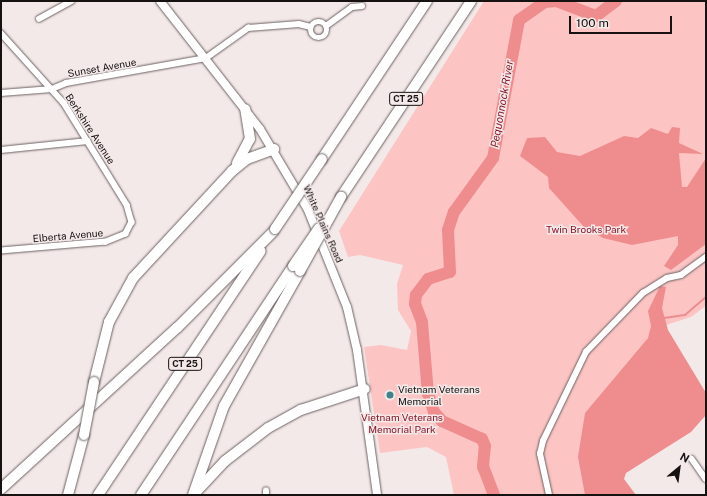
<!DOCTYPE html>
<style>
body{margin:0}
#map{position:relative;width:707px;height:496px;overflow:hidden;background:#f4e9e9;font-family:"Public Sans",sans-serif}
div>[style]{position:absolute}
.green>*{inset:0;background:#fcc5c4}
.water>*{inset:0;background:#ef8d8e}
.stream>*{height:2px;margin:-1px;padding:0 1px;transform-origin:1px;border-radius:1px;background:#ef8d8e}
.river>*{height:12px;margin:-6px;padding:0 6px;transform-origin:6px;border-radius:6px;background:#ef8d8e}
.roads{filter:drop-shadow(0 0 1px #6b6161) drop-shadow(0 0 1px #6b6161)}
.minor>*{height:5.5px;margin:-2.75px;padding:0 2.75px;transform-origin:2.75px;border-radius:2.75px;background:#fff}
.minor>.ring{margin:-2.75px;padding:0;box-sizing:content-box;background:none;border:5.5px solid #fff;border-radius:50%}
.secondary>*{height:8px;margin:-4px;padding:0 4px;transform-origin:4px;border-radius:4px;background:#fff}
.motorway>*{height:10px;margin:-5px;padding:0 5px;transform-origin:5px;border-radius:5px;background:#fff}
.bridges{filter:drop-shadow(0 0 1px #6b6161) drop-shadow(0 0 1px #6b6161)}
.motorway-bridge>*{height:10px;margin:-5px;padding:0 5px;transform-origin:5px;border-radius:5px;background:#fff}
.dots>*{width:11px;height:11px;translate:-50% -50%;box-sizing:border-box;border:2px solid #f4e9e9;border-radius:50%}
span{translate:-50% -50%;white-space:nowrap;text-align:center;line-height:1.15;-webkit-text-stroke:3px #f4e9e9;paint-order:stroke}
.shield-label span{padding:1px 3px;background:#f4e9e9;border:1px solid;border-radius:3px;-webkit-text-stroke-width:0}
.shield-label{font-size:9px;color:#161212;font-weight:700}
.street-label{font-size:10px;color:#161212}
.park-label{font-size:10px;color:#8b1728}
.poi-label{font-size:10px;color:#161212}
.left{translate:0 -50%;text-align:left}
.water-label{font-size:11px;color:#891627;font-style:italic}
.frame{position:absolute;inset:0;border:2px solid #161212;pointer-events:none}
.north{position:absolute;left:659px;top:448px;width:40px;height:40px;-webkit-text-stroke:3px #f4e9e9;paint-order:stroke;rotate:29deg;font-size:11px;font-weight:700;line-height:16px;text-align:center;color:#161212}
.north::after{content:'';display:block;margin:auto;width:14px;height:18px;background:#161212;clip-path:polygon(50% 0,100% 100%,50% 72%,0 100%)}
.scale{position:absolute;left:569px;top:16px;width:103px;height:18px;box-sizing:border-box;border:2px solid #161212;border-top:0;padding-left:5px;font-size:12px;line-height:14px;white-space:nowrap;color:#161212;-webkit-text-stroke:3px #f4e9e9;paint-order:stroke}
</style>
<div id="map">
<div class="green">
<div style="clip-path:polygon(484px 1px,706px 1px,706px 306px,691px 317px,657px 328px,589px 495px,454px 495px,446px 457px,427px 447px,380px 453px,364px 347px,381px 345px,407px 350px,411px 331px,398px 310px,397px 284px,403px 265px,360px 255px,348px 257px,339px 231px)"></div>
</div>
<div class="water">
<div style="clip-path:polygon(672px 127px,680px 128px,679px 143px,703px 154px,679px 153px,682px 187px,687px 187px,706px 158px,706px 244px,671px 270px,664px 266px,678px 245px,678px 236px,632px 245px,603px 238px,584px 227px,549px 188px,548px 177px,520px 156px,527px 138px,545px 137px,557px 152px,580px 156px,624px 136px,638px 138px,651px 128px,668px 134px)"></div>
<div style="clip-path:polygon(660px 286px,666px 287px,662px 308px,668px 330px,706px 393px,706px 415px,691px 432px,626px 473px,624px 479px,636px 495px,585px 495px,578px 457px,585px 413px,648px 338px,651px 326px,648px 311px)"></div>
</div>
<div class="stream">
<div style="left:664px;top:318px;width:21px;rotate:-8deg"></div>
<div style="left:685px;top:315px;width:28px;rotate:-41deg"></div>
</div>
<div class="river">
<div style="left:494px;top:495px;width:30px;rotate:-111deg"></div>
<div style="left:483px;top:467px;width:21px;rotate:-85deg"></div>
<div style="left:485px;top:446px;width:8px;rotate:-113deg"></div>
<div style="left:482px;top:439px;width:44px;rotate:-155.8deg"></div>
<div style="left:442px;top:421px;width:12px;rotate:-132deg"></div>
<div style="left:434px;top:412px;width:19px;rotate:-108deg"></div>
<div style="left:428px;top:394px;width:72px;rotate:-94.8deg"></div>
<div style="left:422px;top:322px;width:19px;rotate:-111deg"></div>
<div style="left:415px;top:304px;width:9px;rotate:-84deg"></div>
<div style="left:416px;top:295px;width:20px;rotate:-53deg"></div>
<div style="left:428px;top:279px;width:23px;rotate:-18deg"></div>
<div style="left:450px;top:272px;width:42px;rotate:-92.7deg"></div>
<div style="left:448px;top:230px;width:19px;rotate:-72deg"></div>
<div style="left:454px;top:212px;width:67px;rotate:-54.2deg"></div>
<div style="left:493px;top:158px;width:140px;rotate:-79.3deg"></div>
<div style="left:519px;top:20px;width:32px;rotate:-35deg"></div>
<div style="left:545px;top:2px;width:11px;rotate:-5deg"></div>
<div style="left:556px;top:1px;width:43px;rotate:20.6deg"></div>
<div style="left:596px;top:16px;width:25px;rotate:-37deg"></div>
</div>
<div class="roads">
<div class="minor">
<div style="left:39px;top:19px;width:37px;rotate:-29deg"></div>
<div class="ring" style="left:311px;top:22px;width:10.5px;height:10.5px"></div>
<div style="left:326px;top:26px;width:32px;rotate:-36deg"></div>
<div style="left:352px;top:7px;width:10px;rotate:-6deg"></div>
<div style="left:1px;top:33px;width:94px;rotate:48deg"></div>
<div style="left:64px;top:103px;width:120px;rotate:58.3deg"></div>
<div style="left:127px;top:205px;width:18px;rotate:74deg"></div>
<div style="left:132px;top:222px;width:13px;rotate:117deg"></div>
<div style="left:126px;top:234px;width:22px;rotate:158deg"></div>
<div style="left:106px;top:242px;width:105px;rotate:175.1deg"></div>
<div style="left:1px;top:93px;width:51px;rotate:-4.5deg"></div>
<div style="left:52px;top:89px;width:15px;rotate:-23deg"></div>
<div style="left:66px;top:83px;width:142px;rotate:-10.1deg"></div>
<div style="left:206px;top:58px;width:52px;rotate:-35.5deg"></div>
<div style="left:248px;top:28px;width:51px;rotate:-4.5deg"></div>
<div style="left:299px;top:24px;width:12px;rotate:14deg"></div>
<div style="left:1px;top:150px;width:87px;rotate:-5.9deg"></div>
<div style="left:692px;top:459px;width:24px;rotate:55deg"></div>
<div style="left:266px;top:495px;width:4px;rotate:-90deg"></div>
<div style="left:549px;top:495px;width:42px;rotate:-102.4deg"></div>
<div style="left:540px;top:454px;width:13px;rotate:-77deg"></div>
<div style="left:543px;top:441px;width:99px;rotate:-64.2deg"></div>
<div style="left:586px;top:352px;width:82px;rotate:-46deg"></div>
<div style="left:643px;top:293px;width:28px;rotate:-32deg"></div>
<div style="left:667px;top:278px;width:14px;rotate:-12deg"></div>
<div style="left:681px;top:275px;width:31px;rotate:-36deg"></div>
</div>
<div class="secondary">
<div style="left:160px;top:1px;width:162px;rotate:52deg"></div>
<div style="left:260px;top:129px;width:94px;rotate:59.3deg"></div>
<div style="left:308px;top:210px;width:105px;rotate:68.1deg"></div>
<div style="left:347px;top:307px;width:44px;rotate:76.9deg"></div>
<div style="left:357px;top:350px;width:146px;rotate:82.1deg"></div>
</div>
<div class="motorway">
<div style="left:322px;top:159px;width:190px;rotate:-56.4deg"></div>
<div style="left:237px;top:163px;width:27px;rotate:-62deg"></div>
<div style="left:250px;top:139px;width:30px;rotate:-99deg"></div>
<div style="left:341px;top:197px;width:235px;rotate:-56.4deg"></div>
<div style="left:94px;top:382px;width:62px;rotate:-76deg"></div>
<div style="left:109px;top:322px;width:50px;rotate:-61.4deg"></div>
<div style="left:133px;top:278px;width:146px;rotate:-47.2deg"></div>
<div style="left:232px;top:171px;width:19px;rotate:-39deg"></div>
<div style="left:247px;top:159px;width:29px;rotate:-20deg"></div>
<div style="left:1px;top:489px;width:239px;rotate:-42.5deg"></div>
<div style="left:177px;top:328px;width:136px;rotate:-45deg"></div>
<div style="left:195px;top:493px;width:44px;rotate:-46.8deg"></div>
<div style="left:225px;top:461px;width:54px;rotate:-37.5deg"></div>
<div style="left:268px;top:428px;width:38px;rotate:-29deg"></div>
<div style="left:301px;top:410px;width:67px;rotate:-18.2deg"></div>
<div style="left:68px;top:495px;width:62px;rotate:-75.1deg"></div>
<div style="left:98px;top:495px;width:293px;rotate:-56.3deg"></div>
<div style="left:141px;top:495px;width:275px;rotate:-56.4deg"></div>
<div style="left:193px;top:495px;width:94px;rotate:-70.8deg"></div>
<div style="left:224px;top:406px;width:155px;rotate:-60.6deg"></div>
</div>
</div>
<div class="bridges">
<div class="motorway-bridge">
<div style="left:275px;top:229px;width:84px;rotate:-56.1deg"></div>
<div style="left:293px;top:266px;width:46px;rotate:-55.6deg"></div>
<div style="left:300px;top:271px;width:85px;rotate:-61deg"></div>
<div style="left:84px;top:435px;width:54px;rotate:-79.3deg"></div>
</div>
</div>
<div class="dots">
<div style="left:390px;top:395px;background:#3c8488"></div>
</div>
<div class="shield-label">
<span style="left:406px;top:99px">CT 25</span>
<span style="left:185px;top:364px">CT 25</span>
</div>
<div class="street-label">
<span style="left:102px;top:68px;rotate:-10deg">Sunset Avenue</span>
<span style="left:90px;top:129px;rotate:57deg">Berkshire Avenue</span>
<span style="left:323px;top:224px;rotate:66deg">White Plains Road</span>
<span style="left:68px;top:236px;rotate:-5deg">Elberta Avenue</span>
</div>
<div class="park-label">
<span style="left:586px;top:230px">Twin Brooks Park</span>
<span style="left:402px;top:423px">Vietnam Veterans<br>Memorial Park</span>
</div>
<div class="poi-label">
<span class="left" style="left:398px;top:395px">Vietnam Veterans<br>Memorial</span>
</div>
<div class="water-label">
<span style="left:502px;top:104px;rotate:-80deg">Pequonnock River</span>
</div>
<div class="frame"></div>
<div class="north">N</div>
<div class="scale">100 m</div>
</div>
